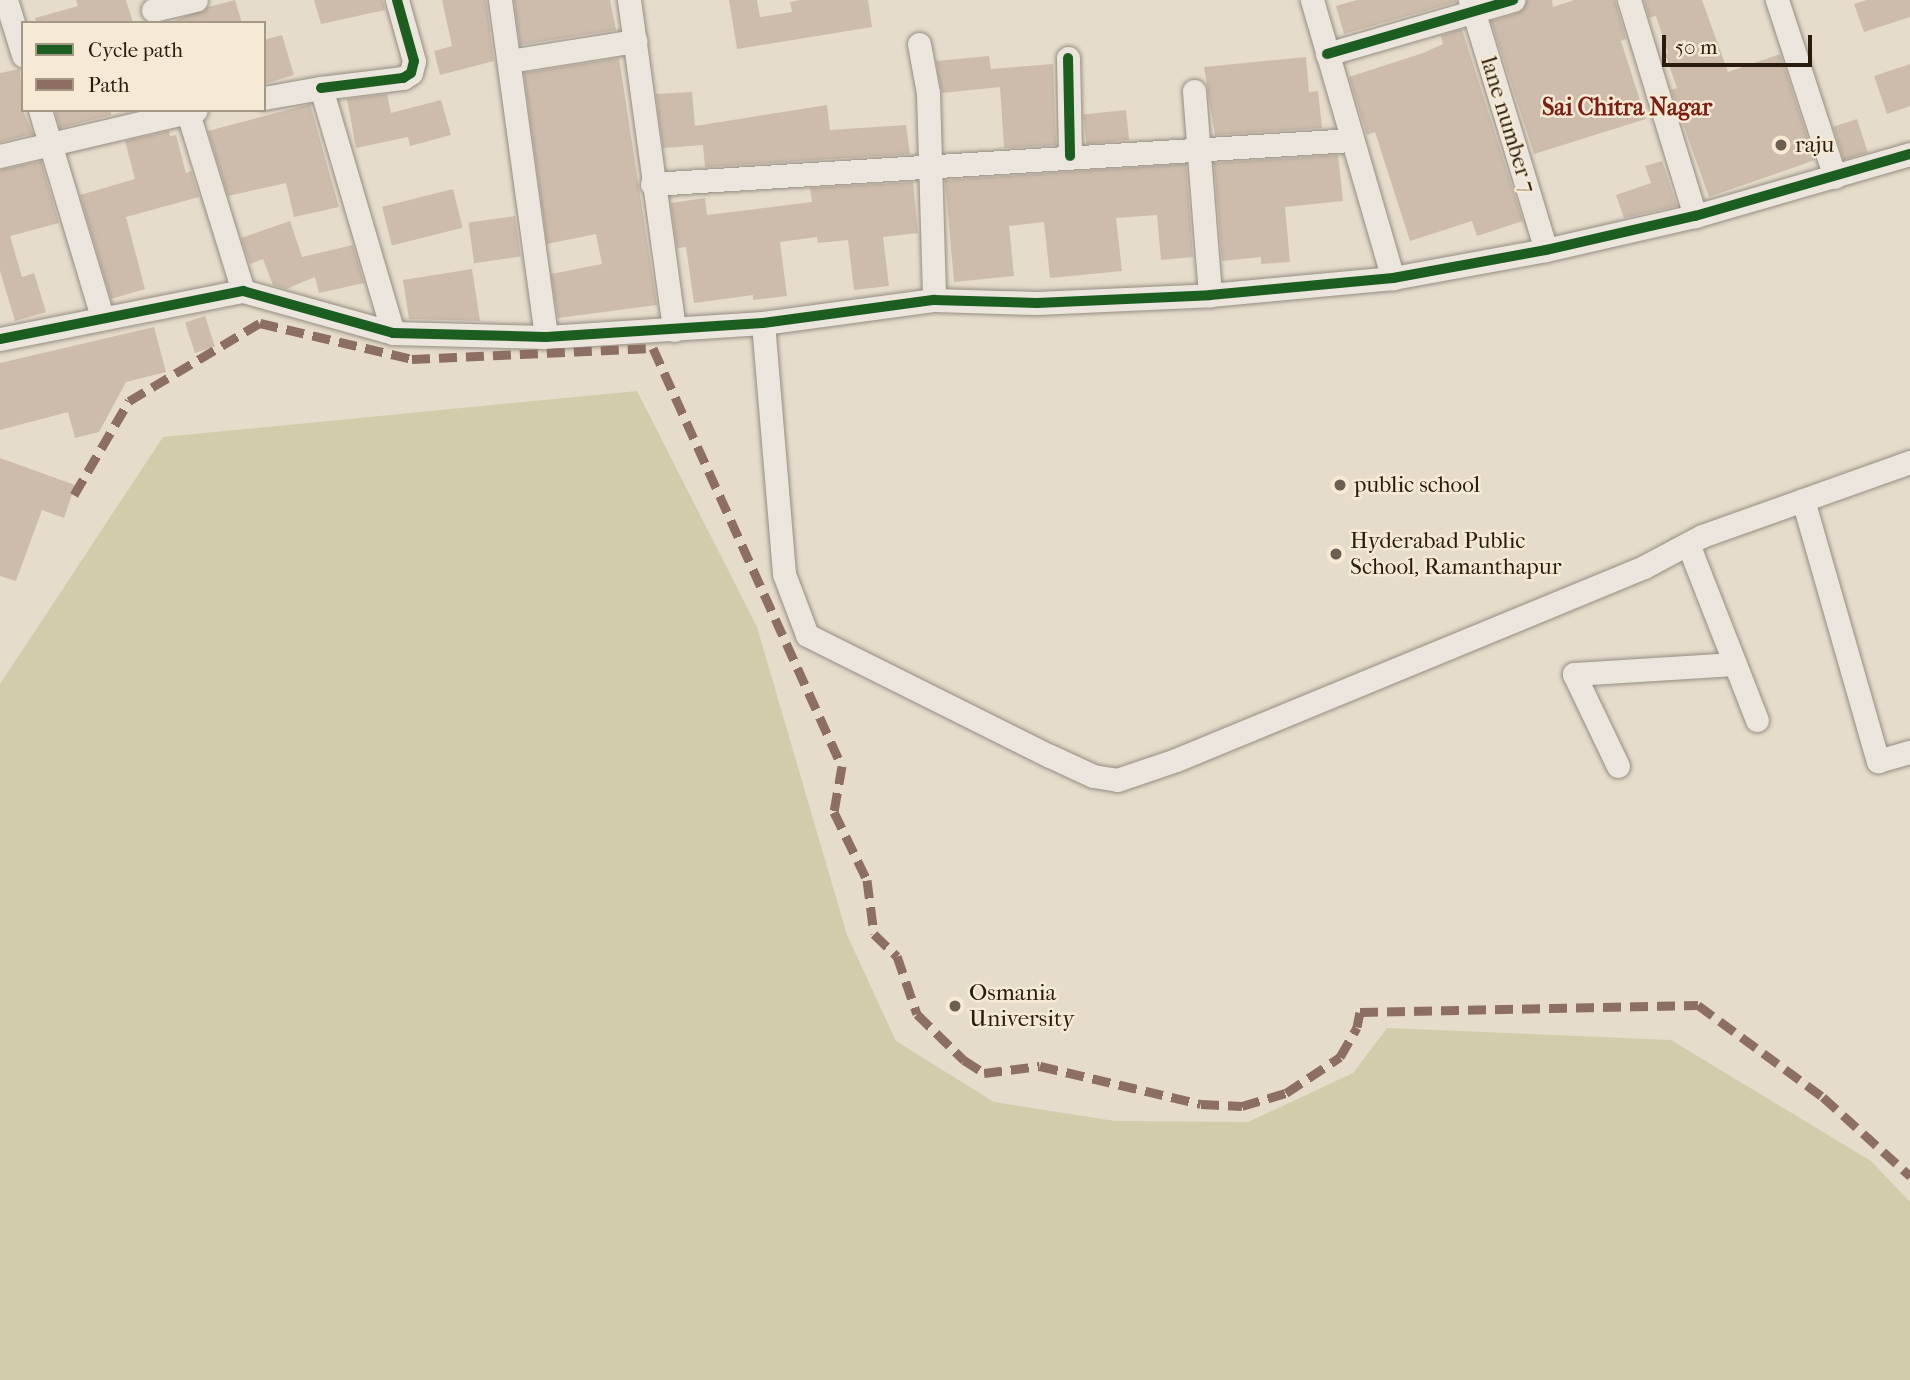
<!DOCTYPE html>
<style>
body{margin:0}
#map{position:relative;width:1910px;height:1380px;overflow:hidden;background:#e6dccb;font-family:"IM FELL French Canon",serif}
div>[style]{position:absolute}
.green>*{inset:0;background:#d1cdaa}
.building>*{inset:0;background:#cdbcac;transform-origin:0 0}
.roads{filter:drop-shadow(0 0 2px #948d81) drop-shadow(0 0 2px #948d81)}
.minor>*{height:23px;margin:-11.5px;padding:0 11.5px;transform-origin:11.5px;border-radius:11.5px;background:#ebe5dd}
.quiet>*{height:9px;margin-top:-4.5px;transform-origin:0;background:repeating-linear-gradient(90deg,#8d6e63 0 18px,transparent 0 27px)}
.cycleway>*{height:10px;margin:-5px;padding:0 5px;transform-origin:5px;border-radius:5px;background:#1b5e20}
.dots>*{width:19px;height:19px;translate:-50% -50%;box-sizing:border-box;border:4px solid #f7ead5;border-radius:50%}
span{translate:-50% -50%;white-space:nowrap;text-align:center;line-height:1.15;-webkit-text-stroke:5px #f7ead5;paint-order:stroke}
.street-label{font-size:23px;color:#291c0f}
.poi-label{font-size:23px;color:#291c0f}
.left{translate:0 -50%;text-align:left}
.neighbourhood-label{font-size:24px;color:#7a1f14;font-weight:700}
.legend{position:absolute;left:21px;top:21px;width:245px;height:91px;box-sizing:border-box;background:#f7ead5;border:2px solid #a59886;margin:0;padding:9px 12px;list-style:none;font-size:21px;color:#291c0f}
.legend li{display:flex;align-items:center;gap:14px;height:35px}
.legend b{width:35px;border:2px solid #a59886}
.scale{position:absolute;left:1662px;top:35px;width:150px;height:32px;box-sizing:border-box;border:4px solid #291c0f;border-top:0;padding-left:9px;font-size:21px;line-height:24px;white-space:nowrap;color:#291c0f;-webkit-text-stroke:5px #f7ead5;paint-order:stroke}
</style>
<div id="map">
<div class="green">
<div style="clip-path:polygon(637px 391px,757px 627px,847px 935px,896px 1041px,994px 1102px,1115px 1121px,1248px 1122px,1353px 1073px,1387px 1028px,1671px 1040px,1871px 1161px,1910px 1202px,1910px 1380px,0 1380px,0 684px,163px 437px)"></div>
</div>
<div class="building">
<div style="clip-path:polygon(76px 0,126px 0,133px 23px,36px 23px,35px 18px,78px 6px)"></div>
<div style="clip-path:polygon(235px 0,242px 23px,169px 23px,208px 7px)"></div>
<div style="clip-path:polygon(314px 0,383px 0,385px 10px,321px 24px)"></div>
<div style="clip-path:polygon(442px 0,486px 0,494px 61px,440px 75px,434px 51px,452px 46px)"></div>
<div style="clip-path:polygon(514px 0,610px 0,616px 30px,520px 45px)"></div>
<div style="clip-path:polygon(729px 0,757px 0,760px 17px,792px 12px,790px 2px,800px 0,868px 0,872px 27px,737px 49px)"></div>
<div style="clip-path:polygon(1357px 0,1456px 0,1456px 2px,1344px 34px,1336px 6px)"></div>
<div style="clip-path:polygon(1527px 0,1552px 0,1553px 7px,1574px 0,1615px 0,1626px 39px,1621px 41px,1646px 119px,1534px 154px,1491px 21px,1518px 13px)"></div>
<div style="clip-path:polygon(1644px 0,1702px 0,1728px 72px,1780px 54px,1815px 160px,1709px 197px,1671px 90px,1677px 88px,1665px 54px,1668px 53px,1656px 16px,1649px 18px)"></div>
<div style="clip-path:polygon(1867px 0,1910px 0,1910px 17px,1864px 32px,1854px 4px)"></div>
<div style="clip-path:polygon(1462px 29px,1523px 221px,1477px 236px,1472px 221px,1410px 241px,1375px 132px,1367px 135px,1349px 77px,1423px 53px,1443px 44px,1441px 36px)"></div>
<div style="clip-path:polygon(282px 35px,294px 75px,264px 84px,264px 40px)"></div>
<div style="clip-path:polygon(989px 56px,991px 69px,1053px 64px,1056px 145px,1004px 148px,1000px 87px,942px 93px,936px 61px)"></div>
<div style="clip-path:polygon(1306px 57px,1309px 92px,1318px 91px,1322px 128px,1215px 135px,1204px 67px)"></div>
<div style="clip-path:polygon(619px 58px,657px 305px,558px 318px,551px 274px,602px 264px,596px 234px,547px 244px,524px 73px)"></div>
<div style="clip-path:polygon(1910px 64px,1910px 106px,1887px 114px,1874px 76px)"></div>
<div style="clip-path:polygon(20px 69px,23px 110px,33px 134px,0 142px,0 73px)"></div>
<div style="clip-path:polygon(692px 92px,695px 126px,827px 105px,830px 130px,906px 125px,910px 154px,705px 167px,703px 145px,663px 148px,656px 94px)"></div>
<div style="clip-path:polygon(387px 94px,391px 113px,441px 100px,451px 135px,410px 146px,408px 137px,356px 148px,347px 99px)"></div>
<div style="clip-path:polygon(310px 104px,339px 207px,294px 217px,286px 183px,228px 196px,208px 131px)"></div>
<div style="clip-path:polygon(55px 110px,111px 110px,111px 115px,60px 128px)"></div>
<div style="left:1126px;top:110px;width:30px;height:43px;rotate:84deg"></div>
<div style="left:1857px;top:119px;width:35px;height:25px;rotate:72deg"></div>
<div style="clip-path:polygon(169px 131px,170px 136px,176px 135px,186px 173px,191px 171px,199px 197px,126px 217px,145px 289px,111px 299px,80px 195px,135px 179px,125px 141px)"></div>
<div style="clip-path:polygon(1338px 155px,1343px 201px,1285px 207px,1290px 262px,1261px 264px,1261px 257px,1222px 261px,1214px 163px)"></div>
<div style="clip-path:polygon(41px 161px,59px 223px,10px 236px,22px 277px,34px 273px,46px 312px,15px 321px,0 271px,0 170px)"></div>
<div style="clip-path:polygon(1662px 161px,1677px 206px,1624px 218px,1616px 195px,1651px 183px,1645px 166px)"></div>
<div style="clip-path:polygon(1186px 164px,1193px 257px,1161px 260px,1157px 215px,1116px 218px,1122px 271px,1050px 278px,1044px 222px,1009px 226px,1014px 276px,954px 282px,945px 180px)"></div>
<div style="clip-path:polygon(913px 182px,918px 233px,883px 237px,889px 286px,854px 290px,848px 240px,818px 243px,817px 237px,780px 242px,787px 296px,753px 300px,753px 295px,694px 303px,686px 247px,677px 248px,671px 203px,705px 198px,707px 215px,812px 202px,810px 188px)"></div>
<div style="left:453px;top:189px;width:40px;height:73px;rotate:76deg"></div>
<div style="left:515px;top:216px;width:41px;height:47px;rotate:82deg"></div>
<div style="clip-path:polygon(290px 221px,302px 257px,353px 245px,364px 283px,319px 293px,315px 277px,286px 289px,273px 285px,263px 259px,250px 264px,241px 238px)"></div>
<div style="clip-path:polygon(472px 269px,480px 321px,409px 319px,403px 280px)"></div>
<div style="left:205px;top:316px;width:32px;height:21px;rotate:72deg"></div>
<div style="clip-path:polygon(154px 327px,166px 372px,126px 382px,99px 432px,75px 438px,68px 412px,0 430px,0 363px)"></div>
<div style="clip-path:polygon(0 458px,75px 485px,64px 518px,42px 510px,16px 581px,0 576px)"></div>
</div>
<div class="roads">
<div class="minor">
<div style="left:6px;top:0;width:58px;rotate:72.8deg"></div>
<div style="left:500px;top:0;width:340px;rotate:82.2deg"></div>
<div style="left:629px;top:0;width:333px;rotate:82.2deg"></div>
<div style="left:1312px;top:0;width:290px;rotate:73.8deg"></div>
<div style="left:1470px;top:0;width:261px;rotate:73.1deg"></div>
<div style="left:1629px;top:0;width:226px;rotate:73deg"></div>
<div style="left:1777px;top:0;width:186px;rotate:71.9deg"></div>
<div style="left:153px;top:10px;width:44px;rotate:-13.1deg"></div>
<div style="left:919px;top:44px;width:50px;rotate:79.6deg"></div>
<div style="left:928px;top:93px;width:207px;rotate:88.3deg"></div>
<div style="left:1327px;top:54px;width:194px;rotate:-16.2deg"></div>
<div style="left:1068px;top:58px;width:98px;rotate:88.8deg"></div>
<div style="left:509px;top:61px;width:128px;rotate:-9deg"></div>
<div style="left:321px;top:88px;width:83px;rotate:-7deg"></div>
<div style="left:403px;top:78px;width:9px;rotate:-32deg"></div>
<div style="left:411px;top:73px;width:12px;rotate:-76deg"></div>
<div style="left:414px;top:61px;width:63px;rotate:-105.6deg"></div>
<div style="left:1194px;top:91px;width:205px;rotate:85.5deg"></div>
<div style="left:264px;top:98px;width:58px;rotate:-10deg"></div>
<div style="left:321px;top:88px;width:255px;rotate:73.6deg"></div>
<div style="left:40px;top:110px;width:216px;rotate:73.3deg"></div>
<div style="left:187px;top:110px;width:189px;rotate:72.8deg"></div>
<div style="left:0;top:156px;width:201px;rotate:-13.2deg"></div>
<div style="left:652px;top:184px;width:700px;rotate:-3.6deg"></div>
<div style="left:763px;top:323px;width:252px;rotate:85.2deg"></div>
<div style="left:784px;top:574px;width:65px;rotate:69.3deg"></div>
<div style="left:807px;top:635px;width:271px;rotate:26.5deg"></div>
<div style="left:1050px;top:756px;width:47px;rotate:24.9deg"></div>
<div style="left:1093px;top:776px;width:24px;rotate:9deg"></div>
<div style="left:1117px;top:780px;width:62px;rotate:-18.7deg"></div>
<div style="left:1176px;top:760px;width:506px;rotate:-22.41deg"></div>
<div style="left:1644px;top:567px;width:66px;rotate:-28.1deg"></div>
<div style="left:1702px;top:536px;width:221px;rotate:-19.6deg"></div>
<div style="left:0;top:339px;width:248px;rotate:-11.2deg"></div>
<div style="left:243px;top:291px;width:156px;rotate:15.6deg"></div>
<div style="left:393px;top:333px;width:153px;rotate:1.5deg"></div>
<div style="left:546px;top:337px;width:217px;rotate:-3.7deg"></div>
<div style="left:763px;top:323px;width:173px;rotate:-7.7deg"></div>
<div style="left:934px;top:300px;width:103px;rotate:1.7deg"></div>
<div style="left:1037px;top:303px;width:173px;rotate:-2.6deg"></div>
<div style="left:1210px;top:295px;width:184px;rotate:-5.3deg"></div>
<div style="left:1393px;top:278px;width:156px;rotate:-10.4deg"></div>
<div style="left:1546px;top:250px;width:153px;rotate:-12.9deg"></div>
<div style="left:1695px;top:216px;width:224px;rotate:-16.1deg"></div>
<div style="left:1803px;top:500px;width:272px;rotate:74deg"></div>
<div style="left:1878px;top:761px;width:33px;rotate:-16deg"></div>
<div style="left:1688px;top:544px;width:189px;rotate:68.6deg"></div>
<div style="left:1618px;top:766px;width:102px;rotate:-115.6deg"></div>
<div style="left:1574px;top:674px;width:161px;rotate:-3.6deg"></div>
</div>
</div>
<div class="quiet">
<div style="left:74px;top:495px;width:109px;rotate:-59.7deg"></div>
<div style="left:129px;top:401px;width:152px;rotate:-30.8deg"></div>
<div style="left:260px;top:323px;width:156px;rotate:13.3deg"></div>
<div style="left:412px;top:359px;width:241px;rotate:-2.6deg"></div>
<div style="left:653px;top:348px;width:459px;rotate:65.7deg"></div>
<div style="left:842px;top:766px;width:47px;rotate:99.9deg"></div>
<div style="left:834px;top:812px;width:76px;rotate:64.1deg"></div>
<div style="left:867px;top:880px;width:54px;rotate:82.6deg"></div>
<div style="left:874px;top:934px;width:32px;rotate:44deg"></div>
<div style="left:897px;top:956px;width:61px;rotate:71deg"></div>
<div style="left:917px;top:1014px;width:66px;rotate:44.4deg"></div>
<div style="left:964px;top:1060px;width:24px;rotate:33deg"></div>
<div style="left:984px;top:1073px;width:56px;rotate:-7.1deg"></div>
<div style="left:1040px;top:1066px;width:165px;rotate:13.3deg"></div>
<div style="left:1201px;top:1104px;width:41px;rotate:2.8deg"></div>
<div style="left:1242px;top:1106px;width:46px;rotate:-16.5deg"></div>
<div style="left:1286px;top:1093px;width:65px;rotate:-33.7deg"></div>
<div style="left:1340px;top:1057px;width:34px;rotate:-60deg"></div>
<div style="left:1357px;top:1027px;width:15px;rotate:-79deg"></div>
<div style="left:1360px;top:1012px;width:338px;rotate:-1.2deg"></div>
<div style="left:1698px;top:1005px;width:155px;rotate:36.4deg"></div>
<div style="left:1823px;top:1097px;width:118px;rotate:42.2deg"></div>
</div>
<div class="cycleway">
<div style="left:1327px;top:54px;width:194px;rotate:-16.2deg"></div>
<div style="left:1068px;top:58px;width:98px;rotate:88.8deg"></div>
<div style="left:321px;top:88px;width:83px;rotate:-7deg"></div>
<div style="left:403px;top:78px;width:9px;rotate:-32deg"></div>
<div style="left:411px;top:73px;width:12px;rotate:-76deg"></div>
<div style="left:414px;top:61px;width:63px;rotate:-105.6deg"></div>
<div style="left:0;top:339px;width:248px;rotate:-11.2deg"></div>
<div style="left:243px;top:291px;width:156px;rotate:15.6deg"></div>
<div style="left:393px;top:333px;width:153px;rotate:1.5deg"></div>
<div style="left:546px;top:337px;width:217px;rotate:-3.7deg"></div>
<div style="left:763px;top:323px;width:173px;rotate:-7.7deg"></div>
<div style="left:934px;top:300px;width:103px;rotate:1.7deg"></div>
<div style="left:1037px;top:303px;width:173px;rotate:-2.6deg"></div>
<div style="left:1210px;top:295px;width:184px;rotate:-5.3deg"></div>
<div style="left:1393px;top:278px;width:156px;rotate:-10.4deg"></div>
<div style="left:1546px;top:250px;width:153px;rotate:-12.9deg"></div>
<div style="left:1695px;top:216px;width:224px;rotate:-16.1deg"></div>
</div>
<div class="dots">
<div style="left:1781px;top:145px;background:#6b5f51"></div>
<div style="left:1340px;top:485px;background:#6b5f51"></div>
<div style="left:1336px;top:554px;background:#6b5f51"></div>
<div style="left:955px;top:1006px;background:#6b5f51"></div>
</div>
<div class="street-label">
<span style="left:1508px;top:125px;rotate:73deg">lane number 7</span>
</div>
<div class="poi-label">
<span class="left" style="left:1795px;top:145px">raju</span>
<span class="left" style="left:1354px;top:485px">public school</span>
<span class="left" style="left:1350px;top:554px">Hyderabad Public<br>School, Ramanthapur</span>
<span class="left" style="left:969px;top:1006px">Osmania<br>University</span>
</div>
<div class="neighbourhood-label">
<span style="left:1627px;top:108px">Sai Chitra Nagar</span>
</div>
<ul class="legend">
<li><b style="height:9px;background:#1b5e20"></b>Cycle path</li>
<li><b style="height:9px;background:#8d6e63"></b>Path</li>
</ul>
<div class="scale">50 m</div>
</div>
